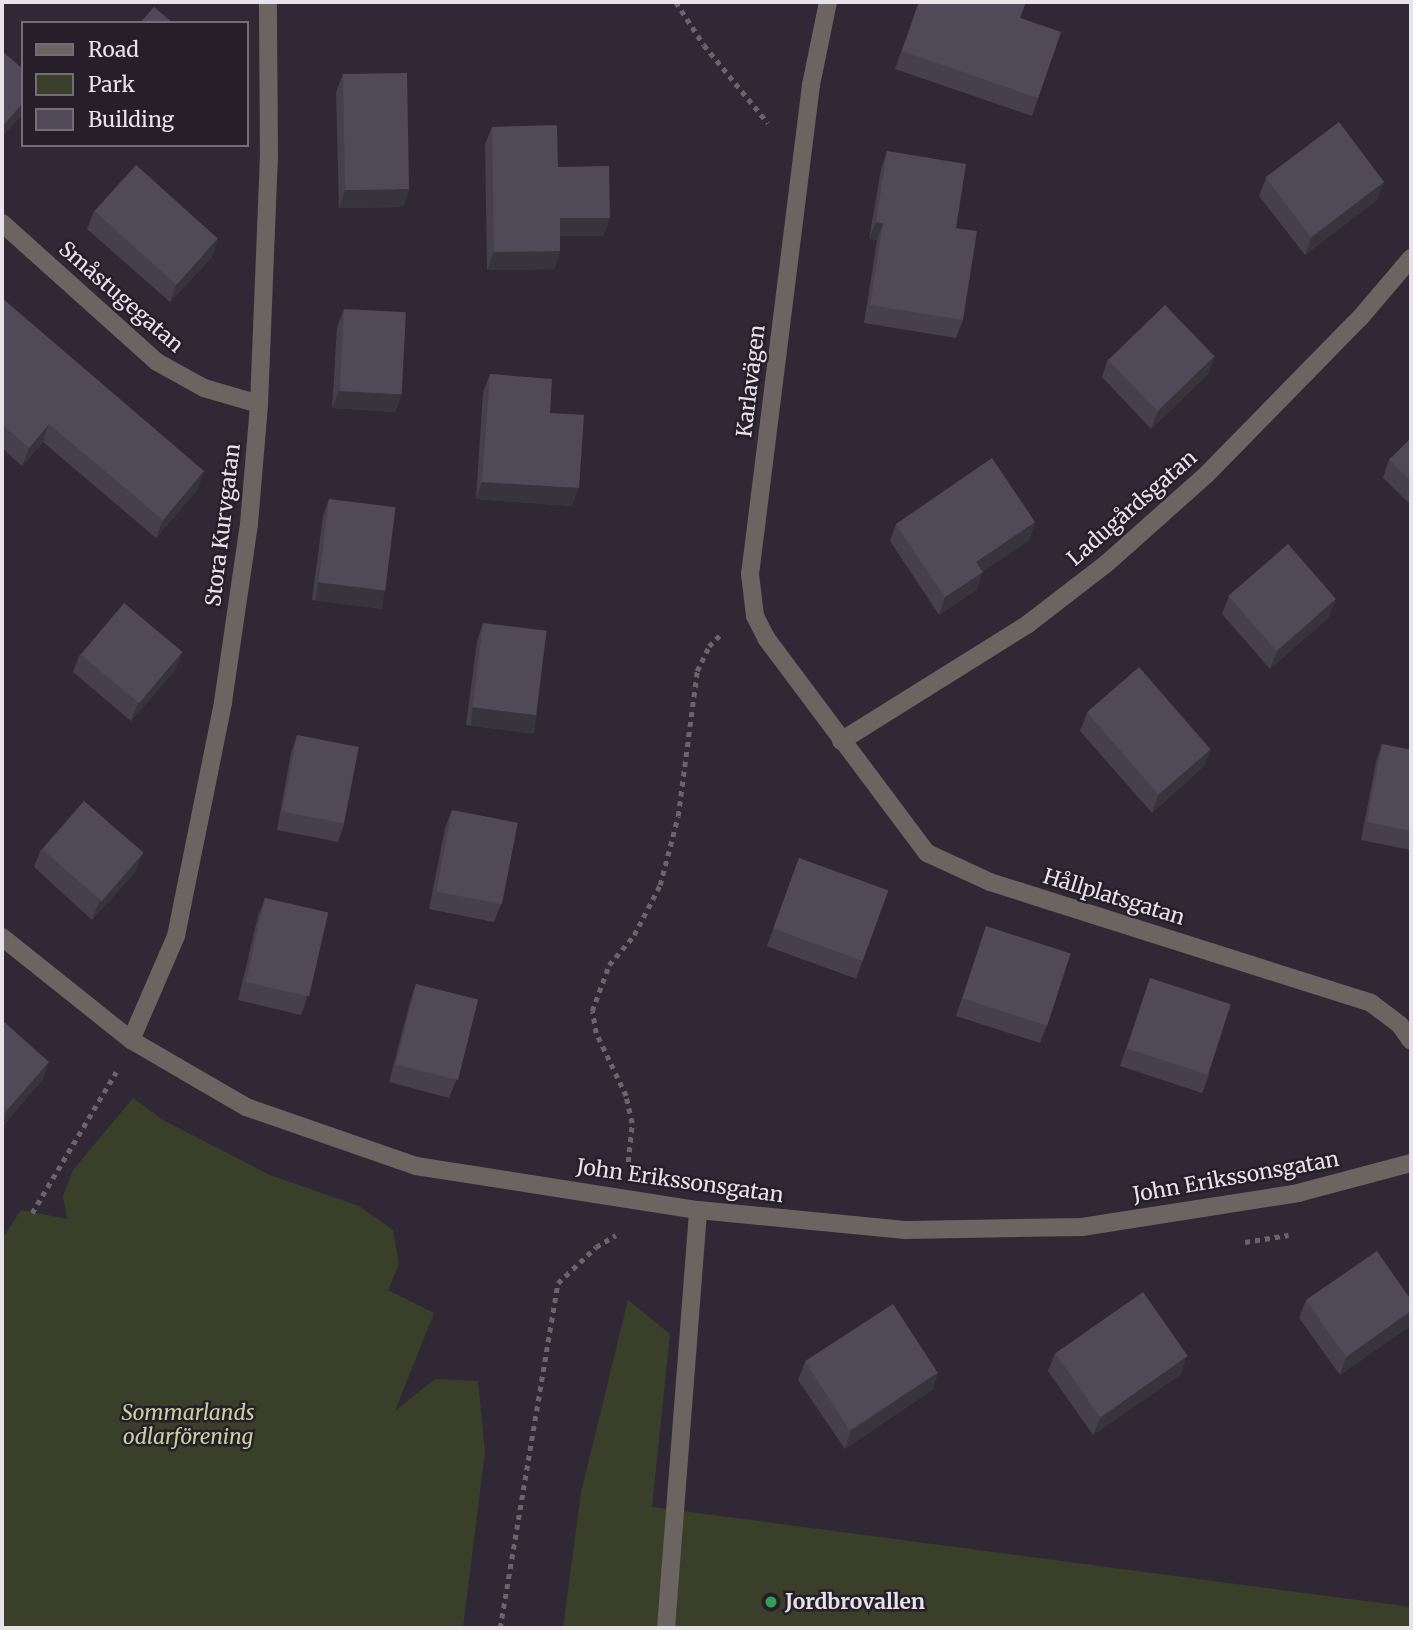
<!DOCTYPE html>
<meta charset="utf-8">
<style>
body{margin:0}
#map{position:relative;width:1413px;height:1630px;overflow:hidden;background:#302834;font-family:Merriweather,serif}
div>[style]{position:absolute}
.green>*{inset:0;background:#3a3f2a}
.path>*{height:4.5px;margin-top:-2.25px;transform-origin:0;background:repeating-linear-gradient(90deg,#6b646e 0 5px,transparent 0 10px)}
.minor>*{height:18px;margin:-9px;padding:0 9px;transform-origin:9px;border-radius:9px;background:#6c6461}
.wall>*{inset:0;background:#45404c;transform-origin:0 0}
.shaded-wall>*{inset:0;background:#38343e;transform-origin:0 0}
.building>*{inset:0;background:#504a58;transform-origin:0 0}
.dots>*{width:19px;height:19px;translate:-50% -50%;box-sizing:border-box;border:4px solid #261f2a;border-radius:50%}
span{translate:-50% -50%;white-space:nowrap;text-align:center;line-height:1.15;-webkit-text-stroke:5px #261f2a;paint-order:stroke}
.street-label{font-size:21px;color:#e8e3eb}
.park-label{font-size:21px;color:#c6d49b;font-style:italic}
.poi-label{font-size:21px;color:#e8e3eb;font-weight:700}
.left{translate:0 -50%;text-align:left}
.frame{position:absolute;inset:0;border:4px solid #e8e3eb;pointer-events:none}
.legend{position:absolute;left:21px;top:21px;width:228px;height:126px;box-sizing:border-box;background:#261f2a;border:2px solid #746d77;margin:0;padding:9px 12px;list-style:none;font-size:21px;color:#e8e3eb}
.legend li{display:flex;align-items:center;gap:14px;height:35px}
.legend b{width:35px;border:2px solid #746d77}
</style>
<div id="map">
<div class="green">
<div style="clip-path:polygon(133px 1098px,163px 1120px,270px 1175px,359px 1206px,393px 1230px,399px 1264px,388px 1290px,434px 1313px,395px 1411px,435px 1379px,478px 1381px,485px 1452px,463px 1628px,2px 1628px,2px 1239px,21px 1210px,67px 1219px,63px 1196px,73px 1170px)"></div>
<div style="clip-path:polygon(628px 1300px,670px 1334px,652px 1507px,1411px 1607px,1411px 1628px,563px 1628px,581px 1492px)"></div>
</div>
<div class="path">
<div style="left:676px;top:2px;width:51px;rotate:56.9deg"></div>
<div style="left:704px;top:45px;width:101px;rotate:50.6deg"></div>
<div style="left:628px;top:1162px;width:39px;rotate:-84deg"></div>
<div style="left:632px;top:1123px;width:28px;rotate:-103deg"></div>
<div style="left:626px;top:1096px;width:70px;rotate:-115.5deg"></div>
<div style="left:596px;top:1033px;width:22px;rotate:-100deg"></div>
<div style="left:592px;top:1011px;width:49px;rotate:-69.7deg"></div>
<div style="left:609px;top:965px;width:39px;rotate:-50deg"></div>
<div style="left:634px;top:935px;width:56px;rotate:-62.5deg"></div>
<div style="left:660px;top:885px;width:71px;rotate:-75.4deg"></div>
<div style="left:678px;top:816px;width:146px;rotate:-82.5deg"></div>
<div style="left:697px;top:671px;width:28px;rotate:-64deg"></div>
<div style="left:709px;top:646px;width:20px;rotate:-45deg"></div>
<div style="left:32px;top:1213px;width:164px;rotate:-59.2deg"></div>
<div style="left:1245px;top:1242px;width:44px;rotate:-9.2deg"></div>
<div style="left:500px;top:1628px;width:350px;rotate:-80.5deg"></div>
<div style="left:558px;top:1283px;width:52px;rotate:-43.5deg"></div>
<div style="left:596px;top:1247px;width:23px;rotate:-31deg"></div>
</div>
<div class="minor">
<div style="left:828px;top:2px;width:85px;rotate:101.6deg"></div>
<div style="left:811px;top:85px;width:493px;rotate:97.1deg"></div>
<div style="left:750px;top:574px;width:42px;rotate:83.2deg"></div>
<div style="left:755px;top:616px;width:25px;rotate:63deg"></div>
<div style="left:766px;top:638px;width:269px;rotate:53.2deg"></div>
<div style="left:927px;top:853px;width:69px;rotate:24.7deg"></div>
<div style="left:990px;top:882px;width:400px;rotate:17.6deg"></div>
<div style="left:1371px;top:1003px;width:36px;rotate:37deg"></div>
<div style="left:1400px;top:1025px;width:19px;rotate:55deg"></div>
<div style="left:2px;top:223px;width:208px;rotate:41.9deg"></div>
<div style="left:157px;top:362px;width:54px;rotate:29deg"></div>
<div style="left:204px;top:388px;width:57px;rotate:16.2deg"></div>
<div style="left:841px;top:741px;width:221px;rotate:-32deg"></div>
<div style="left:1028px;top:624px;width:98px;rotate:-37.6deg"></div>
<div style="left:1106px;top:564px;width:134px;rotate:-41.7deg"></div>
<div style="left:1206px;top:475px;width:220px;rotate:-45.6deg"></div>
<div style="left:1360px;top:318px;width:79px;rotate:-49.6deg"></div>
<div style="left:2px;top:937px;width:165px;rotate:38.6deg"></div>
<div style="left:131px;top:1040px;width:133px;rotate:30.2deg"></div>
<div style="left:246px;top:1107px;width:180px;rotate:19.1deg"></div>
<div style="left:416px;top:1166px;width:285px;rotate:8.9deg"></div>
<div style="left:698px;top:1210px;width:208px;rotate:5.5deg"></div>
<div style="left:905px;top:1230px;width:177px;rotate:-1deg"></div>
<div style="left:1082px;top:1227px;width:219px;rotate:-8.9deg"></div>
<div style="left:1298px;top:1193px;width:117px;rotate:-14.9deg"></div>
<div style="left:131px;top:1040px;width:113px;rotate:-66.6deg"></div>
<div style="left:176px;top:936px;width:239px;rotate:-78.6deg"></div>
<div style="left:223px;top:702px;width:180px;rotate:-81.7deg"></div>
<div style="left:249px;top:524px;width:120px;rotate:-85.2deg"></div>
<div style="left:259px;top:404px;width:246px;rotate:-87.7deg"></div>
<div style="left:269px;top:158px;width:156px;rotate:-90.4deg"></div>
<div style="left:666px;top:1628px;width:419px;rotate:-85.6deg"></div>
</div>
<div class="wall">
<div style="clip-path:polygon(919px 2px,1020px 18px,1061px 32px,1032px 116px,895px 69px)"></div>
<div style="clip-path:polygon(343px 74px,403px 207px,339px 208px,336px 92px)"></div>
<div style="clip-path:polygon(492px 127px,558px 167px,610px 218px,603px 236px,560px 236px,560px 251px,554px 269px,487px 270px,485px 144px)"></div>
<div style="clip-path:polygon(887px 151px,956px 228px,963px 320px,956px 338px,864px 323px,877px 240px,869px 239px,881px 169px)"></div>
<div style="clip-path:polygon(1266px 178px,1377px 200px,1305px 255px,1259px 196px)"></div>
<div style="clip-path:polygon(94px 211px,212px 257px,170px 302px,87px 229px)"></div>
<div style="clip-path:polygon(2px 298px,198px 489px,156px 538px,43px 442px,22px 466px,2px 448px)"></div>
<div style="clip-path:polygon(344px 309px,402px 394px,395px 412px,332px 408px,337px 327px)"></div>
<div style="clip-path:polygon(1215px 356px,1208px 374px,1151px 429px,1102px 377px,1108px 359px)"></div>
<div style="clip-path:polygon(490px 374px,550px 413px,572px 506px,476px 499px,483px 392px)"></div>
<div style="clip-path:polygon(1411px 438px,1411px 505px,1383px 478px,1389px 460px)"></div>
<div style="clip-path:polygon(329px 499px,385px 590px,379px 608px,312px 600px,323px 516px)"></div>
<div style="clip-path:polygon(1035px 522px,1029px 540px,982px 572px,976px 590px,939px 615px,890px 541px,896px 524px)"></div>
<div style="clip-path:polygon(1229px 596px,1329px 617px,1270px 669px,1222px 614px)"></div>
<div style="clip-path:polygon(483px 623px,530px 733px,466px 725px,477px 641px)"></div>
<div style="clip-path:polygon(182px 652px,175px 670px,131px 721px,73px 672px,80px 654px)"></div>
<div style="clip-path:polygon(1087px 713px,1211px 749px,1204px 766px,1152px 813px,1080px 731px)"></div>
<div style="clip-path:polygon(297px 735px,344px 824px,338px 842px,277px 830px,291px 753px)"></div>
<div style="clip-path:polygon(1382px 744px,1411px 750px,1411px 850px,1361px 840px,1376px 762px)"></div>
<div style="clip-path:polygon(452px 810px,501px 904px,494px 922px,429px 909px,445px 828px)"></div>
<div style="clip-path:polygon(41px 849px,136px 871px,92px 920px,34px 867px)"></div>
<div style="left:799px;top:858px;width:95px;height:94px;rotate:20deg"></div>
<div style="clip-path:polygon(265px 898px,307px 998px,301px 1015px,238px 1000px,258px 916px)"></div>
<div style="clip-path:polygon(986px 926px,1047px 1025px,1040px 1043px,956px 1016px)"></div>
<div style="clip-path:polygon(1150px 978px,1209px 1075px,1202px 1093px,1120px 1066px)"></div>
<div style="clip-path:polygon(416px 984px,456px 1080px,449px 1098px,389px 1082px,410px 1002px)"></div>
<div style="clip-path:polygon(2px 1020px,43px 1079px,2px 1127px)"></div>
<div style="clip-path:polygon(1306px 1300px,1410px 1326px,1340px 1375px,1299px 1318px)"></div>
<div style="clip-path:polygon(1055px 1353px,1181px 1374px,1093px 1435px,1048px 1371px)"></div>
<div style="clip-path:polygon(805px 1362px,938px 1372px,932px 1390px,845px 1449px,798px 1380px)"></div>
</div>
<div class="shaded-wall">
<div style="clip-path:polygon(23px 103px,23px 114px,2px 137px,2px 127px)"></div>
<div style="clip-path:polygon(1384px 182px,1377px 200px,1305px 255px,1311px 238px)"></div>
<div style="clip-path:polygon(410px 189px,403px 207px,339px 208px,345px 190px)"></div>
<div style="clip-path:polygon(560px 218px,610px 218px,603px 236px,553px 236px)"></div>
<div style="clip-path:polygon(876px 222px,883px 223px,877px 240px,869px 239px)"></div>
<div style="clip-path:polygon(218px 239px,212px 257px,170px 302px,176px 285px)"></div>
<div style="clip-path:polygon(560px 251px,554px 269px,487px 270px,494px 252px)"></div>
<div style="clip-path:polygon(1215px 356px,1208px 374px,1151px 429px,1158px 411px)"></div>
<div style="clip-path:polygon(339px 391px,402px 394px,395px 412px,332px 408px)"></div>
<div style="clip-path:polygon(49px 424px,43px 442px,22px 466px,29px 448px)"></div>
<div style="clip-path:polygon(204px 471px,198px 489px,156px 538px,163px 520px)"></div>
<div style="clip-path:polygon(482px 482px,579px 488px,572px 506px,476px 499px)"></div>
<div style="clip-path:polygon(1035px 522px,1029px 540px,970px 580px,976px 562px)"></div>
<div style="clip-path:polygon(983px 572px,976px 590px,939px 615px,945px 597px)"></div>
<div style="left:318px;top:582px;width:67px;height:19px;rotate:7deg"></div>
<div style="clip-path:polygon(1336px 599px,1329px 617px,1270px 669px,1277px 651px)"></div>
<div style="clip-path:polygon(182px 652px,175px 670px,131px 721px,138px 703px)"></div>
<div style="left:473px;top:707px;width:64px;height:19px;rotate:7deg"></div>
<div style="clip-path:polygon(1211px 749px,1204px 766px,1152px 813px,1158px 795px)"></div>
<div style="clip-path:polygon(143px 853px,136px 871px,92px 920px,99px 902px)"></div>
<div style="clip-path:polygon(49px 1062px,43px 1079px,2px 1127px,7px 1110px)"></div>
<div style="clip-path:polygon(1411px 1311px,1411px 1322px,1410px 1326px,1340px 1375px,1346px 1357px)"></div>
<div style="clip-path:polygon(1187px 1356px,1181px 1374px,1093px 1435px,1100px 1418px)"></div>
<div style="clip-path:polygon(938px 1372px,932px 1390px,845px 1449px,851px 1431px)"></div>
</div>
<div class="building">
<div style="clip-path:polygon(919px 2px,1026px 2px,1020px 18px,1061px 32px,1038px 98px,902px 51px)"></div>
<div style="clip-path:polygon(154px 7px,173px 23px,140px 23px)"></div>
<div style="clip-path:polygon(2px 51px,23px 69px,23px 103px,2px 127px)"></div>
<div style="left:407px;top:73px;width:116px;height:64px;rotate:89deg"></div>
<div style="left:1339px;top:122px;width:75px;height:92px;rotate:53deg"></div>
<div style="clip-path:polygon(557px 125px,558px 167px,609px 166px,610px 218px,560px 218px,560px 251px,494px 252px,492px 127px)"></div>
<div style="clip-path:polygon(887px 151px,966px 164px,956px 228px,977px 231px,963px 320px,870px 305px,883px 223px,876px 222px)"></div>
<div style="left:136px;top:165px;width:110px;height:62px;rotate:42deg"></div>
<div style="clip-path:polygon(2px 298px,204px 471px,163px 520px,49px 424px,29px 448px,2px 424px)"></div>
<div style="left:1165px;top:305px;width:71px;height:79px;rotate:46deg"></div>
<div style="left:344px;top:309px;width:62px;height:82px;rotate:3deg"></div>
<div style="clip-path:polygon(490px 374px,552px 379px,550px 413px,584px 415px,579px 488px,482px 482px)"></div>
<div style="clip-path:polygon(1411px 438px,1411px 481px,1389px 460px)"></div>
<div style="clip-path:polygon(992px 458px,1035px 522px,976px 562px,983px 572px,945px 597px,896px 524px)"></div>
<div style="left:329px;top:499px;width:67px;height:84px;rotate:7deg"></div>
<div style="left:1288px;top:544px;width:73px;height:79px;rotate:49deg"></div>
<div style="left:124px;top:603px;width:76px;height:67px;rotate:40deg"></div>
<div style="left:483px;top:623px;width:64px;height:85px;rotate:7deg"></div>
<div style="left:1139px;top:667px;width:109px;height:69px;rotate:49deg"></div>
<div style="left:297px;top:735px;width:63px;height:78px;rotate:11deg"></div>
<div style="clip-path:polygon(1382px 744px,1411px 750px,1411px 831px,1367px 822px)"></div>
<div style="left:84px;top:801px;width:79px;height:64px;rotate:41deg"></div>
<div style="left:452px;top:810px;width:67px;height:83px;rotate:11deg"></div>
<div style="left:799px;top:858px;width:95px;height:75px;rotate:20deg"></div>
<div style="left:265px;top:898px;width:65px;height:86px;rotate:13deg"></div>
<div style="left:986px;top:926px;width:89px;height:76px;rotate:18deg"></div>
<div style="left:1150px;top:978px;width:85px;height:74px;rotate:18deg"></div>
<div style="left:416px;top:984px;width:64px;height:83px;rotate:14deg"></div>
<div style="clip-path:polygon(2px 1020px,49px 1062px,7px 1110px,2px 1106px)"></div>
<div style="clip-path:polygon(1377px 1251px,1411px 1300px,1411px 1311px,1346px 1357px,1306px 1300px)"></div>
<div style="left:1143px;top:1292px;width:78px;height:107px;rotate:55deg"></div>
<div style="left:893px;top:1304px;width:82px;height:105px;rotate:57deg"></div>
</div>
<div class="dots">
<div style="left:771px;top:1602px;background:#2e9e5b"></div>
</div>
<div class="street-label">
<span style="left:121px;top:297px;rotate:41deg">Småstugegatan</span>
<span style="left:751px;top:381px;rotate:-83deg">Karlavägen</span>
<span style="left:1132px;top:508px;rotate:-41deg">Ladugårdsgatan</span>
<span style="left:223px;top:525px;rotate:-83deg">Stora Kurvgatan</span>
<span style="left:1114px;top:897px;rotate:17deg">Hållplatsgatan</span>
<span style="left:1236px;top:1177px;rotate:-10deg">John Erikssonsgatan</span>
<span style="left:680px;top:1181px;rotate:8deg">John Erikssonsgatan</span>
</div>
<div class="park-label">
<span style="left:188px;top:1425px">Sommarlands<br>odlarförening</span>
</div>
<div class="poi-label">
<span class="left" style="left:785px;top:1602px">Jordbrovallen</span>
</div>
<div class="frame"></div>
<ul class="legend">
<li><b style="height:9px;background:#6c6461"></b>Road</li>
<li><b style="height:19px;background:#3a3f2a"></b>Park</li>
<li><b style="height:19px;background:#504a58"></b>Building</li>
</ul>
</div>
